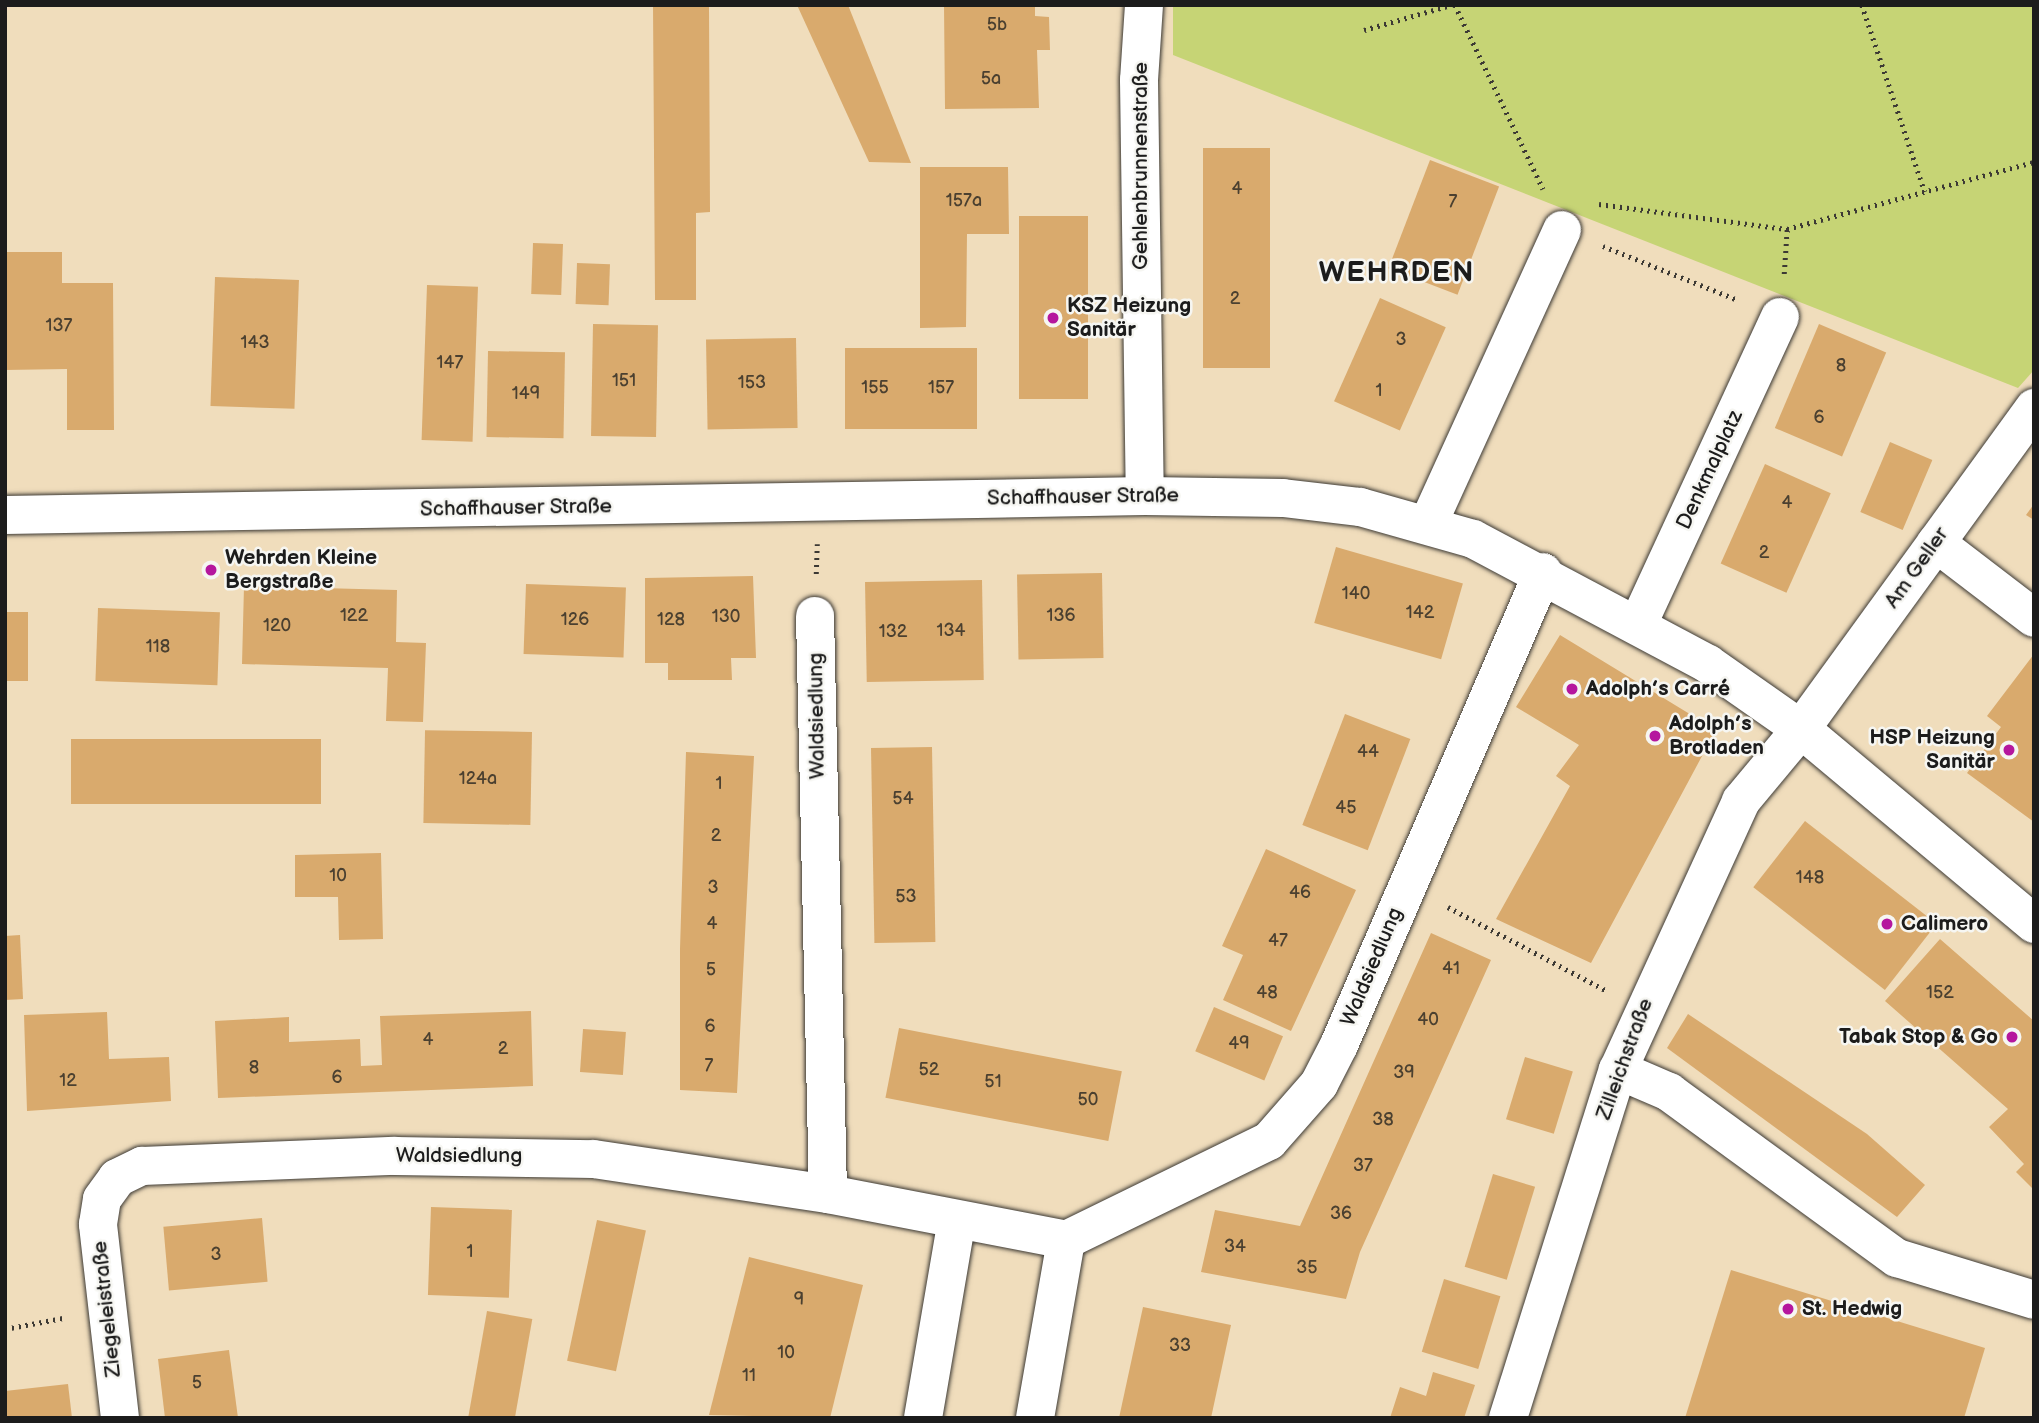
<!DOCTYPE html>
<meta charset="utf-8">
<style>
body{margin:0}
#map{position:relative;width:2039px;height:1423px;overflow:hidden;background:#f0ddbc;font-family:"Balsamiq Sans",sans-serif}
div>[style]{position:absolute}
.green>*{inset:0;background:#c6d475}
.building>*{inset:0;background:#d9aa6d;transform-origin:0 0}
.path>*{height:4.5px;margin-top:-2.25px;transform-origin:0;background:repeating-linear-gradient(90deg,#3c3934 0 2px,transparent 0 7px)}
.roads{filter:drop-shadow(0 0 2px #3c3934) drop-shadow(0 0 2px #3c3934)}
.minor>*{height:38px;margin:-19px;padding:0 19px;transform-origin:19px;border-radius:19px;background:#fff}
.dots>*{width:19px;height:19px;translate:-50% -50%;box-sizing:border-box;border:4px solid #f6f6f2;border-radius:50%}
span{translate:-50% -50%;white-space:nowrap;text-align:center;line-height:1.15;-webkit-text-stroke:5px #f6f6f2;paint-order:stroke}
.number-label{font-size:18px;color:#4b4030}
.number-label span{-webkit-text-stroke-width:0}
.street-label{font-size:21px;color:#1c1c1c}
.poi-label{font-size:21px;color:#1c1c1c;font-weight:700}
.left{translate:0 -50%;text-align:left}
.right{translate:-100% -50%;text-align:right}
.district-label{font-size:28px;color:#1c1c1c;font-weight:700;letter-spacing:2px}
.frame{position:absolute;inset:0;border:7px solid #1c1c1c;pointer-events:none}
</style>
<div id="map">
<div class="green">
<div style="clip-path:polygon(1173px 5px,2034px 5px,2034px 370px,2018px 388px,1173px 55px)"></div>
</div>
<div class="building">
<div style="clip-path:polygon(653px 5px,709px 5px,710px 212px,696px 213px,696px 300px,655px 300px)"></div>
<div style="clip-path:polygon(797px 5px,848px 5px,911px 163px,869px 162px)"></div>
<div style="clip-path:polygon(944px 5px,1035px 5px,1035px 16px,1049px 17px,1050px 50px,1037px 50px,1039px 108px,945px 109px)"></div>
<div style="left:1203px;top:148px;width:67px;height:220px"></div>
<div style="left:1430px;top:160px;width:74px;height:116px;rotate:21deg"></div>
<div style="clip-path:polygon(920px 167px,1008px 167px,1009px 234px,967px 234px,966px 327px,920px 328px)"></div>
<div style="left:1019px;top:216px;width:69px;height:183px"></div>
<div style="left:533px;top:243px;width:30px;height:51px;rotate:2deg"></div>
<div style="clip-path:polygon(5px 252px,62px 252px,62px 283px,113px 283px,114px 430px,67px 430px,67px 369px,5px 370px)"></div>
<div style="left:577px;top:263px;width:33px;height:41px;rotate:2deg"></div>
<div style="left:215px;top:277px;width:84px;height:129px;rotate:2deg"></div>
<div style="left:427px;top:285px;width:51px;height:155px;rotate:2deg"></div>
<div style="left:1380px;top:298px;width:72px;height:113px;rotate:24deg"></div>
<div style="left:593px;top:324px;width:65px;height:112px;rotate:1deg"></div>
<div style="left:1819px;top:324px;width:73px;height:113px;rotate:23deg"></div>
<div style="left:796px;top:338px;width:90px;height:90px;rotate:89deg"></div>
<div style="left:845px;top:348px;width:132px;height:81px"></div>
<div style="left:488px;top:351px;width:77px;height:86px;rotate:1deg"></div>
<div style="left:1890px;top:442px;width:46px;height:76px;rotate:23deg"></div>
<div style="left:1765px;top:464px;width:72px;height:109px;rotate:24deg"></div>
<div style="clip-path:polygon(2034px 504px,2034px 520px,2026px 515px)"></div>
<div style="left:1336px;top:547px;width:132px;height:79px;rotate:16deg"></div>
<div style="left:1102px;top:573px;width:85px;height:85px;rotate:89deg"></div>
<div style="clip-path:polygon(753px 576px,756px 658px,731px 658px,732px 680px,668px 680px,668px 663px,645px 663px,645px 578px)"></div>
<div style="left:982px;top:580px;width:100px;height:117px;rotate:89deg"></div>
<div style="left:526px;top:584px;width:100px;height:70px;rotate:2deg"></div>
<div style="clip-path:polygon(244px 586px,397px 590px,396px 642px,426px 643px,423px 722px,386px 721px,388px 668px,242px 664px)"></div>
<div style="left:98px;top:608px;width:122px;height:73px;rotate:2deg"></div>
<div style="left:5px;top:612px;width:23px;height:69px"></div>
<div style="clip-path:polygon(1560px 635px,1716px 730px,1591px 963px,1496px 919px,1570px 786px,1556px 776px,1579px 745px,1516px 707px)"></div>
<div style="clip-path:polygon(2034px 654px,2034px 822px,1967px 773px,2001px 727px,1987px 716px)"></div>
<div style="left:1345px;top:714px;width:70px;height:119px;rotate:21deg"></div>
<div style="left:532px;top:732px;width:93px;height:107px;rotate:91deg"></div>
<div style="left:71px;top:739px;width:250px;height:65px"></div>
<div style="left:932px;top:747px;width:195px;height:61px;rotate:89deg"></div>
<div style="clip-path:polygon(686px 752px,754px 756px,737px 1093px,680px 1090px,680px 949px,735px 949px,680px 949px)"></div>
<div style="left:1805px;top:821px;width:167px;height:84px;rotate:38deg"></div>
<div style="clip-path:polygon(1266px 849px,1356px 890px,1291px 1031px,1223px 1000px,1243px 955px,1222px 946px)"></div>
<div style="clip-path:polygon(381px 853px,383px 939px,339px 940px,338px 897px,295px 897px,295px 855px)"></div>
<div style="clip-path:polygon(1431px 933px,1491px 960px,1360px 1252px,1346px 1299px,1201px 1272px,1215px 1210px,1300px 1226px)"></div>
<div style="clip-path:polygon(20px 935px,23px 999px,5px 1000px,5px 936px)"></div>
<div style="clip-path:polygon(1940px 939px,2034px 1021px,2034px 1190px,2016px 1172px,2024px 1164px,1989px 1127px,2008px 1109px,1885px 1001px)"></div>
<div style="left:1214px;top:1007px;width:75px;height:48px;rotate:23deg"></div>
<div style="clip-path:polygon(531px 1011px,533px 1086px,218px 1098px,215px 1021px,289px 1017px,289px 1042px,360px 1039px,361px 1066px,382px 1065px,380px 1016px)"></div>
<div style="clip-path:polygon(107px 1012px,109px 1059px,169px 1057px,171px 1101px,27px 1111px,24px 1015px)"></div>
<div style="clip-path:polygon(1688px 1014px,1867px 1134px,1925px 1185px,1897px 1217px,1667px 1048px)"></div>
<div style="left:899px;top:1028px;width:227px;height:71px;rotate:11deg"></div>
<div style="left:583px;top:1029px;width:43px;height:43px;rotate:4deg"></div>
<div style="left:1525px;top:1057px;width:50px;height:65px;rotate:17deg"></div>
<div style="left:1493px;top:1174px;width:44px;height:97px;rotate:17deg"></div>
<div style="left:431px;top:1207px;width:81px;height:88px;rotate:2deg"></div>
<div style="left:262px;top:1218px;width:64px;height:99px;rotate:85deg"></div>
<div style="left:597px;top:1220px;width:50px;height:144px;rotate:12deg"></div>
<div style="clip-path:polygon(749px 1257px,863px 1285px,830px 1418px,709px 1415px)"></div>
<div style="clip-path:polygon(1731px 1270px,1985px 1348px,1964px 1418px,1685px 1418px)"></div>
<div style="left:1444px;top:1279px;width:59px;height:76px;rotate:17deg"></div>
<div style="clip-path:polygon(1143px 1307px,1231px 1325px,1211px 1418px,1119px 1418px)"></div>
<div style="left:487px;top:1311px;width:46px;height:108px;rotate:10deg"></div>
<div style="clip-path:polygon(229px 1350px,238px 1418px,165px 1418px,158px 1359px)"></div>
<div style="clip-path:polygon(1433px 1372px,1475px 1385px,1464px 1418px,1390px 1418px,1400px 1387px,1426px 1396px)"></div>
<div style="clip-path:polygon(68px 1384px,72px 1418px,5px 1418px,5px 1391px)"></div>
</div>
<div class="path">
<div style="left:1455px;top:5px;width:204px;rotate:64.4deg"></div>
<div style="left:1862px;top:5px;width:197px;rotate:71.4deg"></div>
<div style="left:1364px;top:30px;width:91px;rotate:-16deg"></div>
<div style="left:1599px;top:204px;width:190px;rotate:7.6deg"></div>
<div style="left:1603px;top:246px;width:145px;rotate:21.8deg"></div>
<div style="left:1784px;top:274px;width:45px;rotate:-86.2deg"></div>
<div style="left:1787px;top:229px;width:256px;rotate:-15.2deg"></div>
<div style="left:816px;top:574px;width:30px;rotate:-88deg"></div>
<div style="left:1448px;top:907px;width:180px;rotate:27.8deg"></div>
<div style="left:5px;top:1329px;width:59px;rotate:-10.7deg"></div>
</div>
<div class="roads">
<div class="minor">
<div style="left:1144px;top:5px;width:75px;rotate:93.8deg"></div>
<div style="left:1139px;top:80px;width:416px;rotate:89.2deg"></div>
<div style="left:5px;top:515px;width:1140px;rotate:-0.95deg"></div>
<div style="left:1145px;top:496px;width:138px;rotate:0.8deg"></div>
<div style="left:1283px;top:498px;width:78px;rotate:6.7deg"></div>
<div style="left:1360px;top:507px;width:117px;rotate:15.8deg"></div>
<div style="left:1473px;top:539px;width:266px;rotate:28deg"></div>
<div style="left:1708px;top:664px;width:113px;rotate:35deg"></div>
<div style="left:1801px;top:729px;width:304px;rotate:39.9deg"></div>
<div style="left:1428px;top:524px;width:323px;rotate:-65.5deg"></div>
<div style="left:1936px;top:543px;width:123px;rotate:37.4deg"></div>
<div style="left:815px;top:616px;width:578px;rotate:88.71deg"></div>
<div style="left:1639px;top:622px;width:336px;rotate:-65.2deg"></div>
<div style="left:1618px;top:1070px;width:56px;rotate:23.3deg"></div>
<div style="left:1669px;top:1092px;width:282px;rotate:36.1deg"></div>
<div style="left:1897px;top:1258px;width:143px;rotate:17deg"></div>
<div style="left:120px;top:1418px;width:195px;rotate:-96.5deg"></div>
<div style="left:98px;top:1224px;width:25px;rotate:-81deg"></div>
<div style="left:102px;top:1199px;width:26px;rotate:-54deg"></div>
<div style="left:117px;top:1178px;width:28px;rotate:-26deg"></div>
<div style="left:142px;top:1166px;width:253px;rotate:-2.3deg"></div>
<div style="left:395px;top:1156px;width:199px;rotate:0.9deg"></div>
<div style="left:594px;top:1159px;width:237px;rotate:8.5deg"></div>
<div style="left:828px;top:1194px;width:242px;rotate:10.9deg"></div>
<div style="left:1066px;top:1240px;width:226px;rotate:-26deg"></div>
<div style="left:1269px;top:1141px;width:76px;rotate:-48.7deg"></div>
<div style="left:1319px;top:1084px;width:44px;rotate:-62.9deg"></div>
<div style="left:1339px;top:1045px;width:515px;rotate:-66.67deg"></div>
<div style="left:923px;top:1418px;width:201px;rotate:-80.3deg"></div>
<div style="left:1035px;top:1418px;width:181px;rotate:-80.1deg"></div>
<div style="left:1508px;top:1418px;width:365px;rotate:-72.5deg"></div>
<div style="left:1618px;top:1070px;width:296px;rotate:-65.4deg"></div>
<div style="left:1741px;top:801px;width:94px;rotate:-50.2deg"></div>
<div style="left:1801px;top:729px;width:397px;rotate:-54deg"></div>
</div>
</div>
<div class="dots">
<div style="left:1053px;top:318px;background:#b5179e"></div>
<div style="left:211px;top:570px;background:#b5179e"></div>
<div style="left:1572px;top:689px;background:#b5179e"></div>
<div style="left:1655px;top:736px;background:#b5179e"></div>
<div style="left:2009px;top:750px;background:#b5179e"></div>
<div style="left:1887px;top:924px;background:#b5179e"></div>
<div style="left:2012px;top:1037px;background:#b5179e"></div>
<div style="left:1788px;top:1309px;background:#b5179e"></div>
</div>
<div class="number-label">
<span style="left:997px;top:25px">5b</span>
<span style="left:991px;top:79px">5a</span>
<span style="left:1237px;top:189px">4</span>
<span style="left:964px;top:201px">157a</span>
<span style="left:1453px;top:202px">7</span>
<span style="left:1235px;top:299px">2</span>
<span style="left:59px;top:326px">137</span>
<span style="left:1401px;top:340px">3</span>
<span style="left:255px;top:343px">143</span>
<span style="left:450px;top:363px">147</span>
<span style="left:1841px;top:366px">8</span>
<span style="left:624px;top:381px">151</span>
<span style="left:752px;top:383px">153</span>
<span style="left:875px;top:388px">155</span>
<span style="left:941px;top:388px">157</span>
<span style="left:1379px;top:391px">1</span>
<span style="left:526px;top:394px">149</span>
<span style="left:1819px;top:418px">6</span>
<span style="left:1787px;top:503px">4</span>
<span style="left:1764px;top:553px">2</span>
<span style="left:1356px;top:594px">140</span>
<span style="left:1420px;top:613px">142</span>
<span style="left:354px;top:616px">122</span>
<span style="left:1061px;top:616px">136</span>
<span style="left:726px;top:617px">130</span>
<span style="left:575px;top:620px">126</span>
<span style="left:671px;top:620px">128</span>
<span style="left:277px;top:626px">120</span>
<span style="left:951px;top:631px">134</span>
<span style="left:893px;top:632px">132</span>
<span style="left:158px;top:647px">118</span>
<span style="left:1368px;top:752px">44</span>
<span style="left:478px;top:779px">124a</span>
<span style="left:719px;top:784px">1</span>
<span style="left:903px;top:799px">54</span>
<span style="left:1346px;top:808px">45</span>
<span style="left:716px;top:836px">2</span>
<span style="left:338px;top:876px">10</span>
<span style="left:1810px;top:878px">148</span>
<span style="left:713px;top:888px">3</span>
<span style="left:1300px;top:893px">46</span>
<span style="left:906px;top:897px">53</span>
<span style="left:712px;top:924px">4</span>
<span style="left:1278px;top:941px">47</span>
<span style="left:1451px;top:969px">41</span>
<span style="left:711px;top:970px">5</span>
<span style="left:1267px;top:993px">48</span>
<span style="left:1940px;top:993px">152</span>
<span style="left:1428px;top:1020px">40</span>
<span style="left:710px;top:1027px">6</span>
<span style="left:428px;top:1040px">4</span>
<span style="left:1239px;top:1044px">49</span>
<span style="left:503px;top:1049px">2</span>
<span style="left:709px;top:1066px">7</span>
<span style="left:254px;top:1068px">8</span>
<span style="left:929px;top:1070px">52</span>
<span style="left:1404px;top:1073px">39</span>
<span style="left:337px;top:1078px">6</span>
<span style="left:68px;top:1081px">12</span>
<span style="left:993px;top:1082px">51</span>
<span style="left:1088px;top:1100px">50</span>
<span style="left:1383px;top:1120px">38</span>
<span style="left:1363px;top:1166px">37</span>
<span style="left:1341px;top:1214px">36</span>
<span style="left:1235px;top:1247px">34</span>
<span style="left:470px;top:1252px">1</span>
<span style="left:216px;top:1255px">3</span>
<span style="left:1307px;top:1268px">35</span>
<span style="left:799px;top:1300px">9</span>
<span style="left:1180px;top:1346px">33</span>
<span style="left:786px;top:1353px">10</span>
<span style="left:749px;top:1376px">11</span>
<span style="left:197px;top:1383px">5</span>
</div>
<div class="street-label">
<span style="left:1141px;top:166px;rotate:-90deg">Gehlenbrunnenstraße</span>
<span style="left:1710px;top:470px;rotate:-65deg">Denkmalplatz</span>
<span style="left:1083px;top:497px;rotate:-1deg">Schaffhauser Straße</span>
<span style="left:516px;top:508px;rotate:-1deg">Schaffhauser Straße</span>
<span style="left:1917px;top:568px;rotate:-55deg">Am Geller</span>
<span style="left:817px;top:716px;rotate:-91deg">Waldsiedlung</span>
<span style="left:1372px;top:967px;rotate:-67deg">Waldsiedlung</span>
<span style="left:1625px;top:1059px;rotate:-70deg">Zilleichstraße</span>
<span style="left:459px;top:1156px">Waldsiedlung</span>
<span style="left:107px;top:1309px;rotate:-96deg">Ziegeleistraße</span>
</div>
<div class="poi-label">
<span class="left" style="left:1067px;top:318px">KSZ Heizung<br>Sanitär</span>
<span class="left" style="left:225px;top:570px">Wehrden Kleine<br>Bergstraße</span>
<span class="left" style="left:1586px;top:689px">Adolph’s Carré</span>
<span class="left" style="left:1669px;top:736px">Adolph’s<br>Brotladen</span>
<span class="right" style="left:1995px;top:750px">HSP Heizung<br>Sanitär</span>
<span class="left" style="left:1901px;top:924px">Calimero</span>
<span class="right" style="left:1998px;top:1037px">Tabak Stop &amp; Go</span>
<span class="left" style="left:1802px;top:1309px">St. Hedwig</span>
</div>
<div class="district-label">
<span style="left:1397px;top:273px">WEHRDEN</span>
</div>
<div class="frame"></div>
</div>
